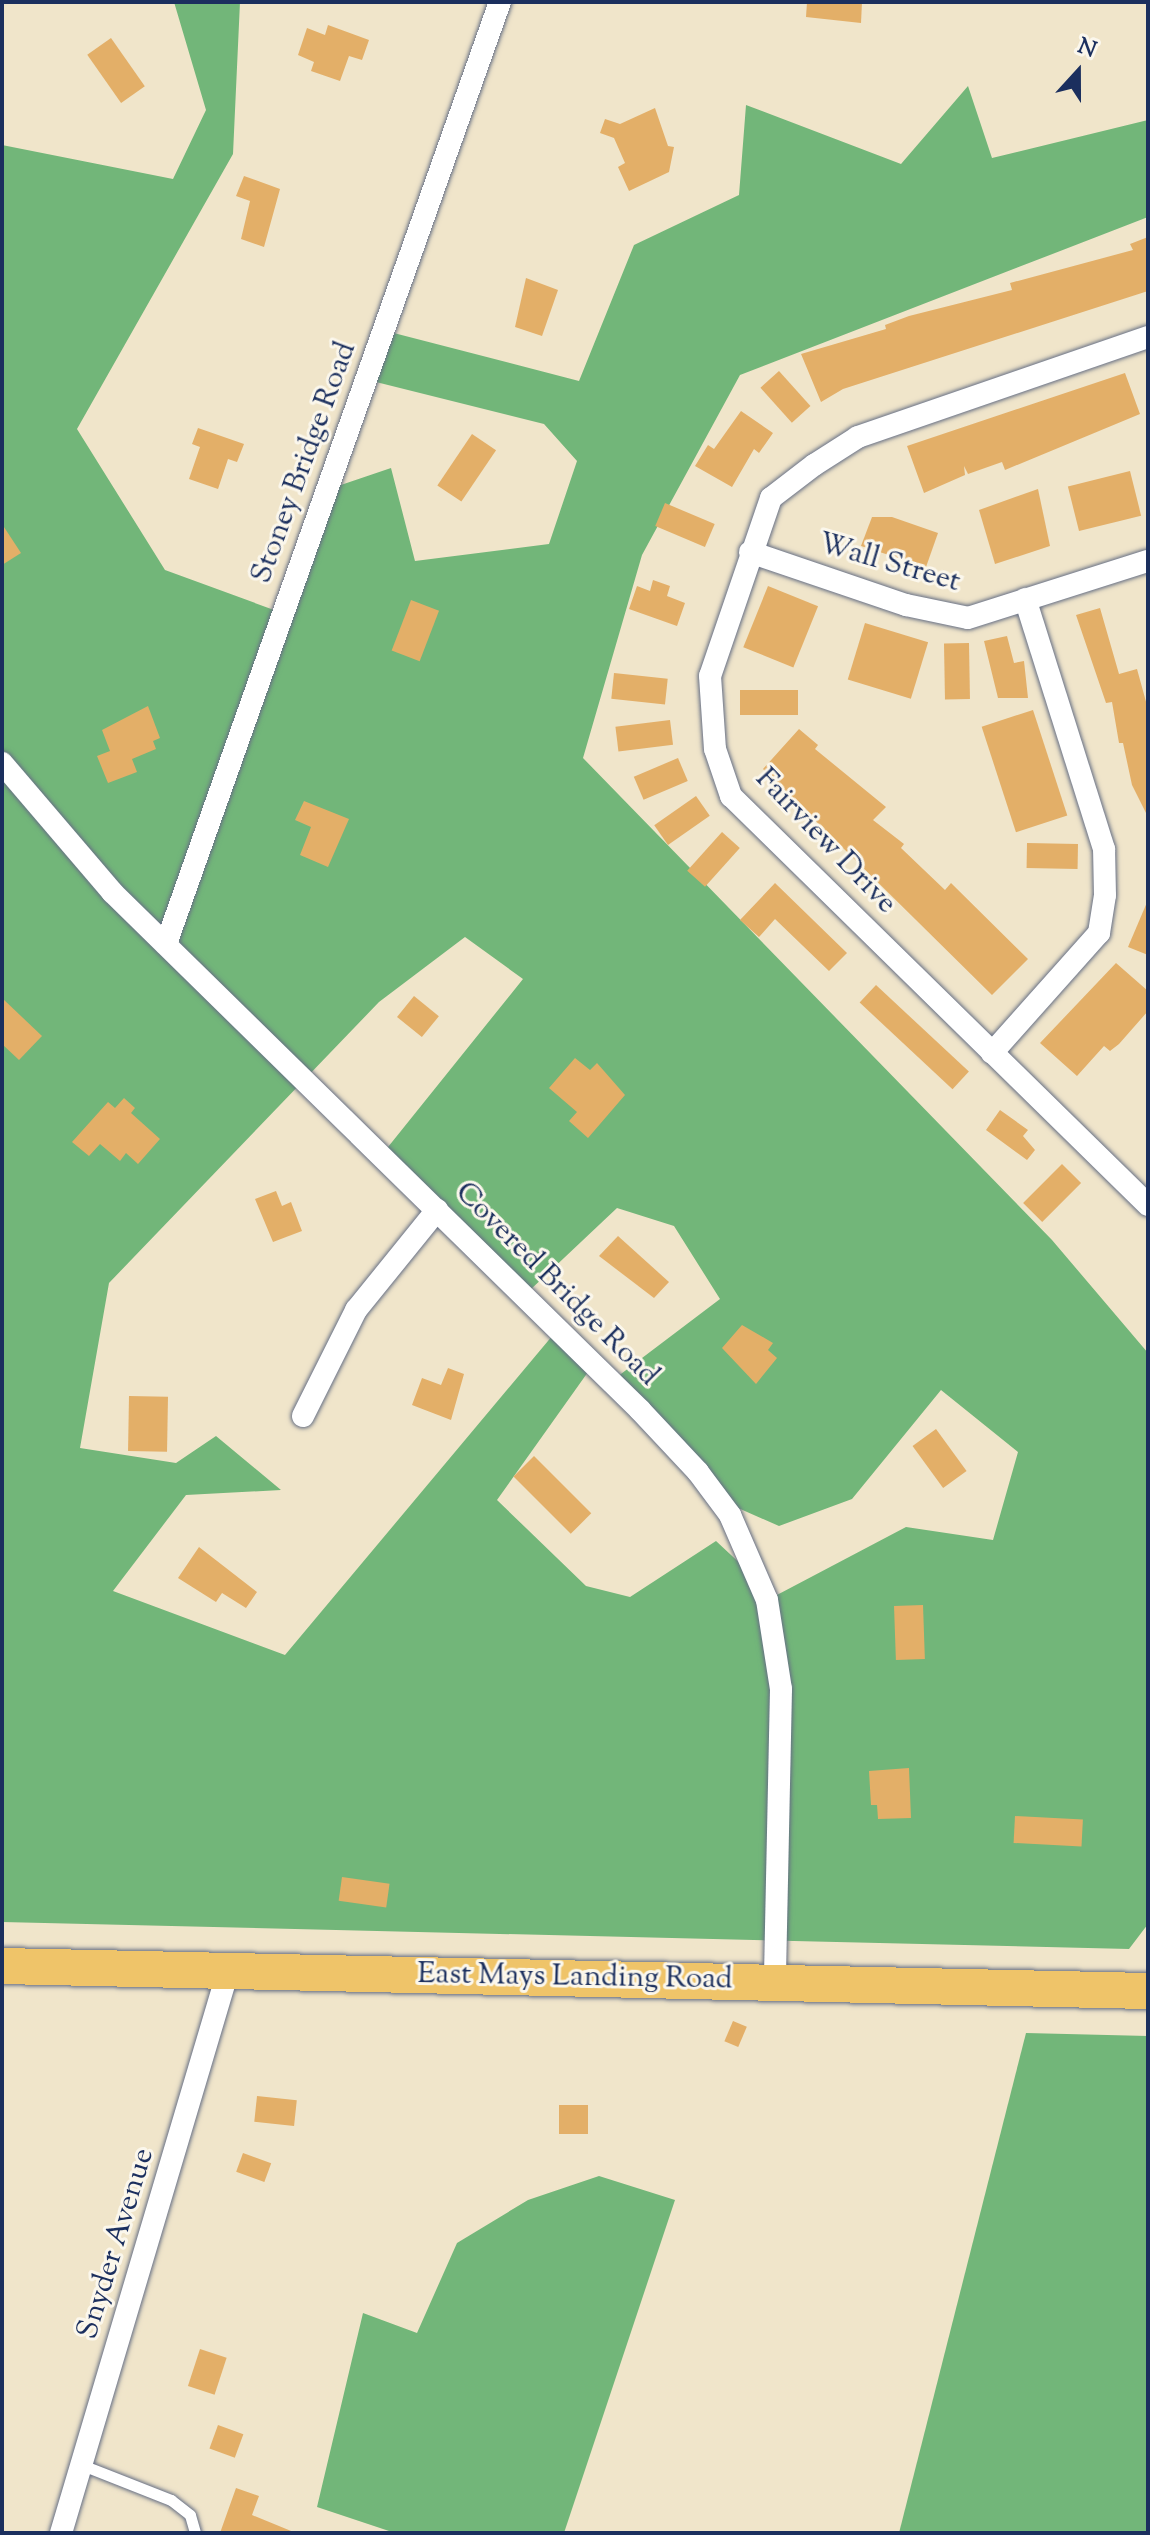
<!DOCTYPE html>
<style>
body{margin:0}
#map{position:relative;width:1150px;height:2535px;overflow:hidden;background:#f0e5ca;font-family:"Sorts Mill Goudy",serif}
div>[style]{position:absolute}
.forest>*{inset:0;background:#72b679}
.building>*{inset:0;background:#e3af68;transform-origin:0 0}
.roads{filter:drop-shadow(0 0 2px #666f84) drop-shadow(0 0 2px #666f84)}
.lane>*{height:11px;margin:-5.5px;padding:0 5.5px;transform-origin:5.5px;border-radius:5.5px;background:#fff}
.street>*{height:22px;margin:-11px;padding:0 11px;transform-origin:11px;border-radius:11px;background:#fff}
.primary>*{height:36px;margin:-18px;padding:0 18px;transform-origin:18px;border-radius:18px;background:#efc469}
span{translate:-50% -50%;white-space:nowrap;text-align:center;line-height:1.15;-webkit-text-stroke:6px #fbf7ec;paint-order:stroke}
.street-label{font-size:30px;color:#1b2f5e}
.frame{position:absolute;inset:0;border:4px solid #1b2f5e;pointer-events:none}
.north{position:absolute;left:1038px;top:32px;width:80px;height:80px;-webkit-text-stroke:6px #fbf7ec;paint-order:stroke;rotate:21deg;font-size:22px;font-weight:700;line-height:32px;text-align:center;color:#1b2f5e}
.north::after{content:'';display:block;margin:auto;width:28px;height:36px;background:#1b2f5e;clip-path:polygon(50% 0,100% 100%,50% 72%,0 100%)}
</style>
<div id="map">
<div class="forest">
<div style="clip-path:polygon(evenodd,174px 2px,240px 2px,233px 154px,77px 429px,165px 570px,285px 614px,332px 488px,391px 468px,415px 561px,549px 544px,577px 461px,544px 424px,368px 380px,386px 331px,579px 381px,634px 245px,739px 195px,746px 105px,901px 164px,968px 86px,992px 158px,1148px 120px,1148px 217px,740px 375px,642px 555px,583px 758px,1052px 1240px,1148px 1353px,1148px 1924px,1129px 1949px,2px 1922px,2px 145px,173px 179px,206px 110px,174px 2px,465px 937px,523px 979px,384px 1152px,529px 1291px,617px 1208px,674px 1226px,720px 1299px,609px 1383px,720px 1500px,779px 1526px,852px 1499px,941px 1390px,1018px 1452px,993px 1540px,906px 1527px,775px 1596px,716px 1541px,630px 1597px,586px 1586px,497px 1500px,593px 1365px,558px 1329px,285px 1655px,113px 1591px,186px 1495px,281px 1490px,216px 1436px,176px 1463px,80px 1448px,109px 1283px,379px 1002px,465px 937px)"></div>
<div style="clip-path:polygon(1026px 2033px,1148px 2036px,1148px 2533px,899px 2533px)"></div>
<div style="clip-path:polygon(599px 2176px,675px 2200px,564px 2533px,395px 2533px,317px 2507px,363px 2313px,417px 2333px,457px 2243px,528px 2200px)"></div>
</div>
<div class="building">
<div style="clip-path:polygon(807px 2px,862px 2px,861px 23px,806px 17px)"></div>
<div style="clip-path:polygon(328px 25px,369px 40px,362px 60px,349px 56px,340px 81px,311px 71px,314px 62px,298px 55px,307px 28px,325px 35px)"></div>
<div style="left:111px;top:38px;width:59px;height:29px;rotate:55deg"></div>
<div style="clip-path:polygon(655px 108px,668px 146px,674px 147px,669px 172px,629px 191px,618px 167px,625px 163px,614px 138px,600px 133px,605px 119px,620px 124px)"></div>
<div style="clip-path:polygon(244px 176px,280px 189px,264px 247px,241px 239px,250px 201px,236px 196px)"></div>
<div style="clip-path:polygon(1148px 237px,1148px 291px,843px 389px,821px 402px,801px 354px,886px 329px,885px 325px,909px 316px,1012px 290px,1010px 283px,1133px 250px,1130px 244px)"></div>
<div style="clip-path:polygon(526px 278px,558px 290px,542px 336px,515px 327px)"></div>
<div style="left:779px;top:371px;width:47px;height:25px;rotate:48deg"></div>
<div style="clip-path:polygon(1125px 373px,1140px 414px,1005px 470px,1002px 462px,968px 474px,964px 466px,965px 475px,924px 493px,907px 446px)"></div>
<div style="clip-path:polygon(741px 411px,773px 433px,759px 453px,754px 449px,732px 487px,695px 466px,708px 445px,714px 449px)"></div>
<div style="clip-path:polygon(198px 428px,244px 444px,237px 462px,228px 459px,218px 489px,189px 479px,200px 447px,192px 444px)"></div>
<div style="left:472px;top:434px;width:29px;height:62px;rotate:34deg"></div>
<div style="left:1130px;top:471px;width:46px;height:64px;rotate:76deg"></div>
<div style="clip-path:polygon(1038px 489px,1050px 546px,995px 564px,979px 510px)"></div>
<div style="left:665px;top:503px;width:54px;height:25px;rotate:23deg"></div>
<div style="clip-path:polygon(872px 517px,892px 517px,938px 533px,926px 567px,861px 546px)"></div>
<div style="clip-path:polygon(2px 524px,21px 553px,2px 565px)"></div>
<div style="clip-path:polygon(653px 580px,670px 586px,667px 596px,685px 603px,677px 626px,629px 609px,637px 586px,650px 591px)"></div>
<div style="left:768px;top:586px;width:54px;height:66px;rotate:22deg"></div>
<div style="left:411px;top:600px;width:30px;height:54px;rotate:21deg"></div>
<div style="clip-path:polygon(1100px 608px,1119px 674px,1137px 669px,1148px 709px,1148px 817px,1132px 785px,1123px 743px,1119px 743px,1112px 702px,1106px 703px,1076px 615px)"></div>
<div style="left:865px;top:623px;width:66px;height:59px;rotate:17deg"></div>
<div style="clip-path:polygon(1007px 636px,1014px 663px,1024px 661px,1028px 698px,998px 698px,984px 641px)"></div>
<div style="left:969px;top:643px;width:56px;height:25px;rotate:89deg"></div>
<div style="left:614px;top:673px;width:54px;height:26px;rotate:6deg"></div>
<div style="left:798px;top:690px;width:25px;height:58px;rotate:90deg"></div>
<div style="clip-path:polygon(148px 706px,160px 738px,153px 741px,156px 749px,132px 759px,137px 772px,108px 783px,97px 756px,110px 751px,102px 730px)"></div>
<div style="left:1033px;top:710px;width:111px;height:54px;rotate:72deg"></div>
<div style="left:670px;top:720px;width:25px;height:55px;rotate:83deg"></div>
<div style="clip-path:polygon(799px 729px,818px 745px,815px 749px,886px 807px,873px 820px,904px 844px,901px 848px,945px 890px,951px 883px,1028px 959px,992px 995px,763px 769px)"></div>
<div style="left:678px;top:758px;width:25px;height:48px;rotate:67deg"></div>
<div style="left:696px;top:796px;width:24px;height:51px;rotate:55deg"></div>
<div style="clip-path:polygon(304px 801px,349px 819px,328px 867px,300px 855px,311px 827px,295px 820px)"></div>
<div style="left:722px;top:832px;width:24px;height:52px;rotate:42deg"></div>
<div style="left:1027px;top:843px;width:51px;height:25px;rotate:1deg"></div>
<div style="clip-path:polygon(775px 883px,847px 953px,829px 971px,775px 919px,759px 937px,740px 920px)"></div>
<div style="clip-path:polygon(1148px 900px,1148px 955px,1128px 947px)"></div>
<div style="clip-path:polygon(1116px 963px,1148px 991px,1148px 1011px,1119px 1044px,1110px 1051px,1104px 1046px,1077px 1076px,1040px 1043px)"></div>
<div style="left:876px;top:985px;width:127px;height:24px;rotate:43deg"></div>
<div style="left:414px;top:996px;width:32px;height:27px;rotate:39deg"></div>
<div style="clip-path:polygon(2px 998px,42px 1036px,19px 1060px,2px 1044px)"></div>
<div style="clip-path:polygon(575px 1058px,590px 1070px,597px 1063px,625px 1095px,588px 1138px,569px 1121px,577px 1112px,549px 1088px)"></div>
<div style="clip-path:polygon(124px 1098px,135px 1108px,131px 1113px,160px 1139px,138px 1164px,126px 1153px,120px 1161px,100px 1144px,89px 1156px,72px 1142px,108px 1102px,115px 1108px)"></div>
<div style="clip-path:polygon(1000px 1110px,1028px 1130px,1023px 1136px,1035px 1150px,1027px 1160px,986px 1130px)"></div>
<div style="left:1062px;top:1164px;width:27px;height:55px;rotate:45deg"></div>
<div style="clip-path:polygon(276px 1191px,282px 1206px,291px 1202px,302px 1231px,273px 1242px,255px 1199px)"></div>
<div style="clip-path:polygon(618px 1236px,669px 1282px,654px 1298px,599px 1256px)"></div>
<div style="clip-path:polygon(742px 1325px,773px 1343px,768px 1350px,777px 1358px,756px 1384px,722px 1348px)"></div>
<div style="clip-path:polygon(448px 1368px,464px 1374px,451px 1420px,412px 1405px,422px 1378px,441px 1385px)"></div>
<div style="left:129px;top:1396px;width:39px;height:55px;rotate:1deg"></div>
<div style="left:936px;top:1429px;width:52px;height:29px;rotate:54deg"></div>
<div style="left:534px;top:1456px;width:81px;height:29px;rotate:45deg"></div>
<div style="clip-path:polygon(199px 1547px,257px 1592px,246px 1608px,222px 1593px,216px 1602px,178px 1578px)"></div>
<div style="left:923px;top:1605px;width:54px;height:29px;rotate:88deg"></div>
<div style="clip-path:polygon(909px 1768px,911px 1818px,878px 1819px,877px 1805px,871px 1805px,869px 1771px)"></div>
<div style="left:1015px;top:1816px;width:68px;height:27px;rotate:3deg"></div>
<div style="left:342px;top:1877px;width:48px;height:24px;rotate:8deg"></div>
<div style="left:733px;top:2021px;width:15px;height:22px;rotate:23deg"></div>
<div style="left:257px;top:2096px;width:40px;height:26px;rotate:6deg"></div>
<div style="left:559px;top:2105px;width:29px;height:29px"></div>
<div style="left:243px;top:2153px;width:30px;height:20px;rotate:20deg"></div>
<div style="left:200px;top:2349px;width:28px;height:39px;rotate:18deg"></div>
<div style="left:218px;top:2425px;width:27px;height:25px;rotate:20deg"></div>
<div style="clip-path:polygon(236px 2488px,259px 2496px,252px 2515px,296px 2533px,220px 2533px)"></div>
</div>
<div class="roads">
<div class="lane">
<div style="left:82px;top:2465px;width:96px;rotate:21.5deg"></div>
<div style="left:171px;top:2500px;width:24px;rotate:38deg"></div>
<div style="left:190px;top:2515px;width:19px;rotate:74deg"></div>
</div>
<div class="street">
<div style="left:1148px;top:337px;width:307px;rotate:161deg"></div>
<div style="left:858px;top:437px;width:52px;rotate:147.5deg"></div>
<div style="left:814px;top:465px;width:54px;rotate:142.5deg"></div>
<div style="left:771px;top:498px;width:188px;rotate:108.9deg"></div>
<div style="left:710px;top:676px;width:73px;rotate:86.1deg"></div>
<div style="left:715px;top:749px;width:50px;rotate:71.2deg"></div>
<div style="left:731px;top:796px;width:584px;rotate:44.45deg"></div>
<div style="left:750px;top:552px;width:165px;rotate:18.8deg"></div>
<div style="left:906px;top:605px;width:63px;rotate:11.8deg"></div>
<div style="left:968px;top:618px;width:189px;rotate:-17.6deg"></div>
<div style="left:2px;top:763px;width:170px;rotate:49.5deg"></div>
<div style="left:112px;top:892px;width:740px;rotate:44.45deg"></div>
<div style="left:640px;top:1410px;width:85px;rotate:46.9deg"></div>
<div style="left:698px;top:1472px;width:54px;rotate:53.3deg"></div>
<div style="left:730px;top:1515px;width:93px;rotate:66.5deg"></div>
<div style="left:767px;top:1600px;width:90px;rotate:81.1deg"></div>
<div style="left:781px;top:1689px;width:293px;rotate:91.2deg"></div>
<div style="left:166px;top:944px;width:999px;rotate:-70.48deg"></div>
<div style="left:992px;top:1053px;width:161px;rotate:-48.3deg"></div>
<div style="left:1099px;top:933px;width:38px;rotate:-81deg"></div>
<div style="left:1105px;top:895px;width:46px;rotate:-91.2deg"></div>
<div style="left:1104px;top:849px;width:262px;rotate:-107.5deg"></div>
<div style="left:303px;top:1416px;width:119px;rotate:-63.4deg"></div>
<div style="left:356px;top:1310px;width:129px;rotate:-51deg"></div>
<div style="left:61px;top:2533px;width:586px;rotate:-73.45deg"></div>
</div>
<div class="primary">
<div style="left:2px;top:1966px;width:1146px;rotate:1.25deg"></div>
</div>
</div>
<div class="street-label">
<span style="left:305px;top:463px;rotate:-70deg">Stoney Bridge Road</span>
<span style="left:889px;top:564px;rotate:16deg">Wall Street</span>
<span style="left:825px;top:842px;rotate:46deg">Fairview Drive</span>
<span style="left:556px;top:1285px;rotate:45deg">Covered Bridge Road</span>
<span style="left:575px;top:1978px;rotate:1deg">East Mays Landing Road</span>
<span style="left:117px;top:2244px;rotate:-73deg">Snyder Avenue</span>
</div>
<div class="frame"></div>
<div class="north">N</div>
</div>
